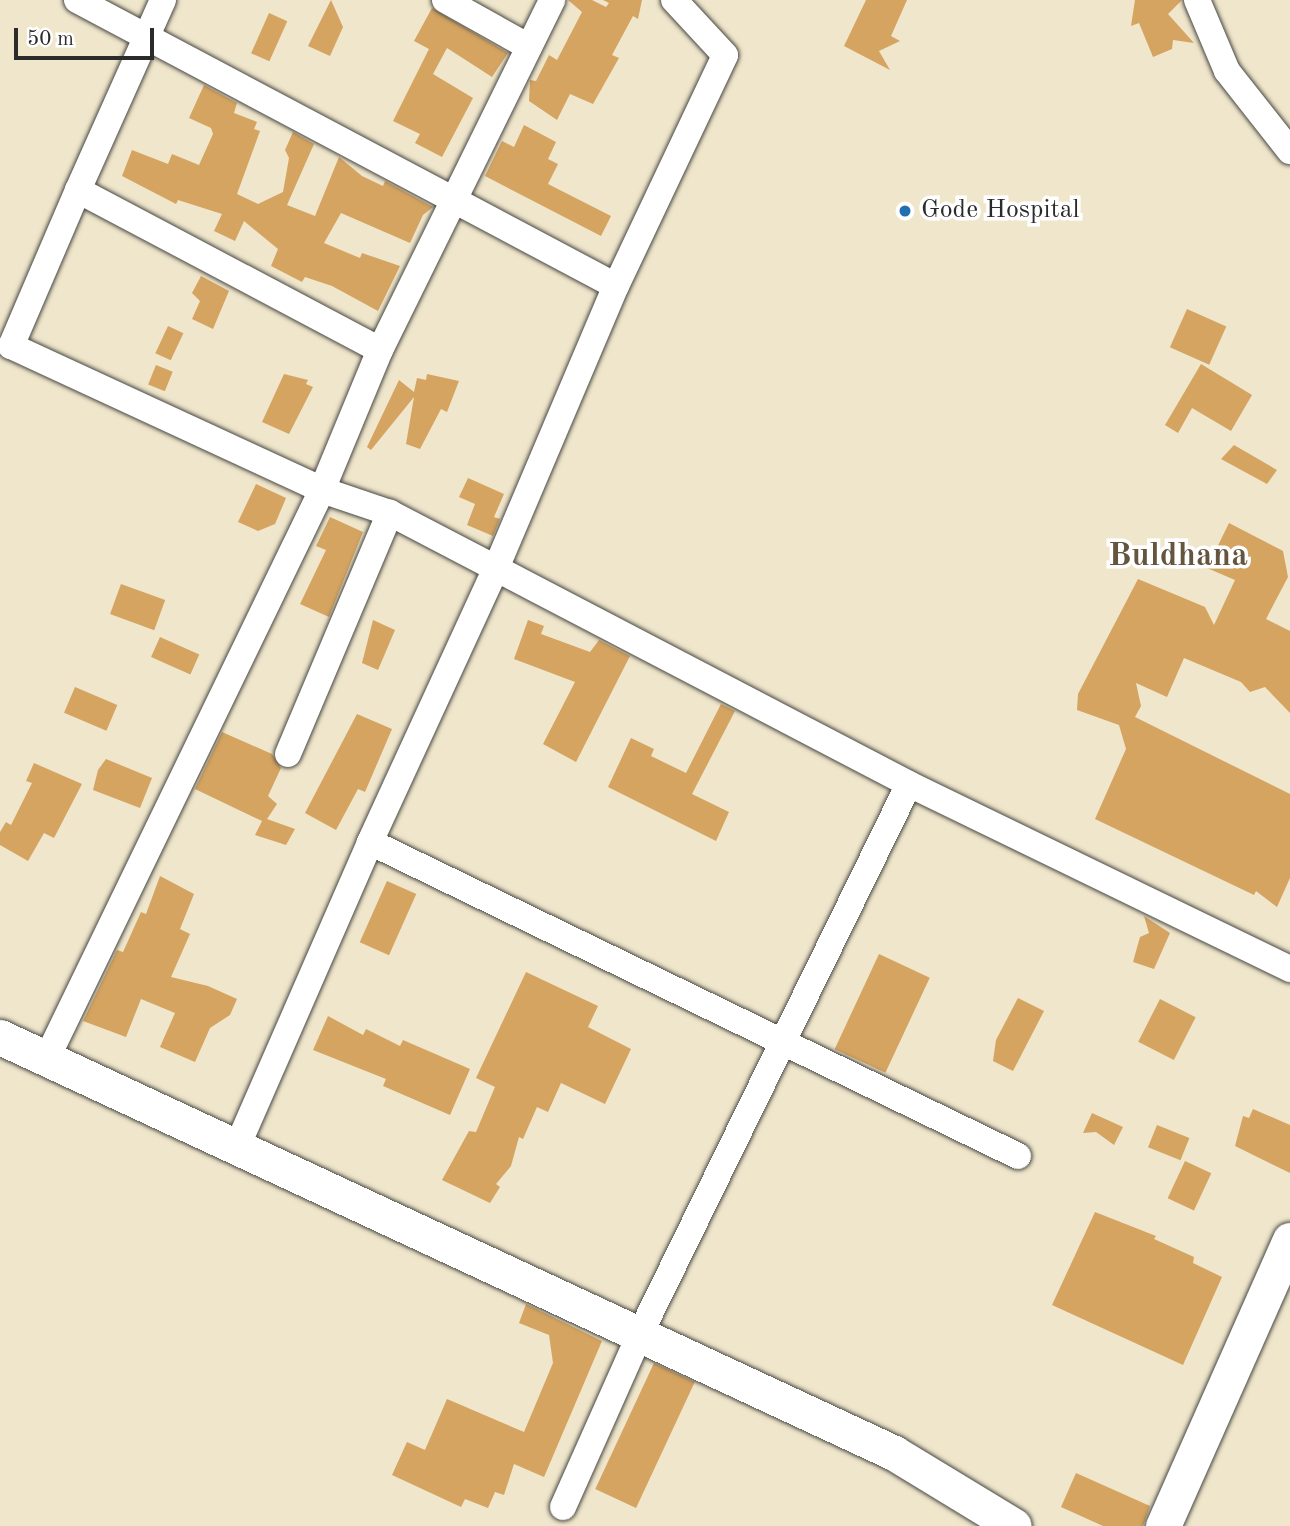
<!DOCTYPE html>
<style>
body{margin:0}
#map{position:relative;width:1290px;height:1526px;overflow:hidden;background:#efe6cb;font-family:"Old Standard TT",serif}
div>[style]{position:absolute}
.building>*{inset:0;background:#d5a461;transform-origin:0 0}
.roads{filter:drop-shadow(0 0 2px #484743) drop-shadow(0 0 2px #484743)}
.minor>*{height:26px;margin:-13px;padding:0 13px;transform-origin:13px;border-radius:13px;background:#fff}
.major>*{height:35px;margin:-17.5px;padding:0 17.5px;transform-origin:17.5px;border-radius:17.5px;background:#fff}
.dots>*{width:19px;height:19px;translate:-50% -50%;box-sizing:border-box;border:4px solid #fff;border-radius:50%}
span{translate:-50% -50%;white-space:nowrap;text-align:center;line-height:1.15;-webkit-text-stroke:7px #fff;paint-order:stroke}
.poi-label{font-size:26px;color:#2b2b2b}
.left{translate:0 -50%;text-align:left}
.district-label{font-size:33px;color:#66553e;font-weight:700}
.scale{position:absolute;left:14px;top:28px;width:140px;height:32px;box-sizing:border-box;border:4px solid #2b2b2b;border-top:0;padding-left:9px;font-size:21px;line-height:24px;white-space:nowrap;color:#2b2b2b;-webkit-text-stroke:5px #fff;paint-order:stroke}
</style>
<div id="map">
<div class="building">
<div style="clip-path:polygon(331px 0,343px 27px,330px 56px,308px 46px)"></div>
<div style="clip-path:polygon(568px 0,592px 0,606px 7px,609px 3px,603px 0,642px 0,638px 19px,633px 16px,612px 55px,619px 58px,593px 104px,570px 94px,557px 120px,529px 101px,530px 80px,536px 81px,549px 55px,557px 60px,582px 12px)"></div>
<div style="clip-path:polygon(866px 0,907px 0,891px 36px,900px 41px,879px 51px,890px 70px,844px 46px)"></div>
<div style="clip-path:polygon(1135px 0,1182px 0,1168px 14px,1194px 43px,1173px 40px,1172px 49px,1153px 57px,1139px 23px,1131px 26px)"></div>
<div style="clip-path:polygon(432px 8px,508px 53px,492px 77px,447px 48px,433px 74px,473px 98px,442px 157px,415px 143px,420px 134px,393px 121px,429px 49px,414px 41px)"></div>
<div style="left:269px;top:13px;width:20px;height:44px;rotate:24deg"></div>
<div style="clip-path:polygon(204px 85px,237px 103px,234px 113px,257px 122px,254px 129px,260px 131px,237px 194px,258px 204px,283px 192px,289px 158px,285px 150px,293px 132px,314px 144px,287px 205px,315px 216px,339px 157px,362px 176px,383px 186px,385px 181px,433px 207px,423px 215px,410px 243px,341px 213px,324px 243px,360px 258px,362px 253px,400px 266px,378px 311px,332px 286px,305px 277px,302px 282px,271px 266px,278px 249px,244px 221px,235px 241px,214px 231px,222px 214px,178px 200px,176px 204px,122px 176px,132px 150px,168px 164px,172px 154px,199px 165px,213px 134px,211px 128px,189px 118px)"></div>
<div style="clip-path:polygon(524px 125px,556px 142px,548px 159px,558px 164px,548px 184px,611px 216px,601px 236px,485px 176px,502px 141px,514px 147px)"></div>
<div style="clip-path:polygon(201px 276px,229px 291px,213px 329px,192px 319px,200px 301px,192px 293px)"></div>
<div style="left:1187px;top:309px;width:43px;height:42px;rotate:24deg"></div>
<div style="left:168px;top:326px;width:17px;height:30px;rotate:25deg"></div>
<div style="clip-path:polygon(1201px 364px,1252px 395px,1231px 431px,1192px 408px,1178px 433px,1165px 425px)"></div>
<div style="left:156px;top:365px;width:18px;height:21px;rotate:22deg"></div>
<div style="clip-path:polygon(284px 374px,308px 380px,306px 384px,313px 387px,289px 434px,262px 422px)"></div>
<div style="clip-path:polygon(427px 374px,459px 381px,447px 412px,441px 409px,420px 449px,406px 444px,414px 397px,371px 450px,367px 447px,399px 380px,414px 392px,417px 378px,426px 380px)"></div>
<div style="clip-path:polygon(1234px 445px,1277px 470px,1267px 484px,1221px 459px)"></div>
<div style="clip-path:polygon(468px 478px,504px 494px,494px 517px,500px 519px,493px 536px,467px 525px,475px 504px,459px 497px)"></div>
<div style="clip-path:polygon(256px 484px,286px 498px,275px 524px,258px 531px,238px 522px)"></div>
<div style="clip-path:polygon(330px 517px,363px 532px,329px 617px,300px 604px,326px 550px,316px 546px)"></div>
<div style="clip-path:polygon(1229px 523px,1283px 551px,1288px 577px,1266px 619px,1290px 631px,1290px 713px,1265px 687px,1250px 692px,1241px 682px,1184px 658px,1167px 697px,1136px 683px,1141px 706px,1135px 717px,1290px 794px,1290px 878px,1277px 907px,1256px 891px,1254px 895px,1095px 819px,1126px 749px,1119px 725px,1077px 710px,1078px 694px,1138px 579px,1205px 607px,1214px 625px,1235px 580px,1207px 568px)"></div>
<div style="left:121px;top:584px;width:47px;height:32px;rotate:20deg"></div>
<div style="clip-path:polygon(373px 620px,395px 630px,378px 670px,362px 663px)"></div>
<div style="clip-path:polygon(528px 620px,544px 626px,541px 634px,590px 652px,599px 640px,630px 656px,576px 762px,543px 744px,575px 682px,514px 659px)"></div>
<div style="left:160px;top:637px;width:43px;height:22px;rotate:24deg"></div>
<div style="left:75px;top:687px;width:46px;height:28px;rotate:23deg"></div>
<div style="clip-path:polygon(721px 704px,735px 711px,692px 794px,729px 812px,716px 841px,608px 787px,631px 738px,654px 749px,651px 756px,686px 773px)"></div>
<div style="clip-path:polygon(357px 714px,392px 729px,365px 792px,358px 789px,336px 830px,305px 813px)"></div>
<div style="clip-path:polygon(222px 732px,272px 754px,281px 768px,268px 796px,277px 804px,267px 819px,295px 829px,286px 845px,255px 835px,262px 821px,195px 789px)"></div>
<div style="clip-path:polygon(106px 759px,152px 778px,140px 808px,93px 790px,98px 770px)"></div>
<div style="clip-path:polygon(34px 763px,82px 784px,54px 838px,44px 833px,28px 861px,0 845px,0 832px,6px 822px,11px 825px,32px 783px,26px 781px)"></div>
<div style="clip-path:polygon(160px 876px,194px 894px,180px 929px,190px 934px,171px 977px,208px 986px,237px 999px,230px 1015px,210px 1028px,195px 1062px,160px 1047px,175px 1013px,141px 999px,126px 1037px,83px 1021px,117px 950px,123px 952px,141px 912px,146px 914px)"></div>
<div style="left:387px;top:881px;width:32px;height:67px;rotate:24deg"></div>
<div style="clip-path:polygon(1144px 916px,1170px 933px,1154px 969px,1133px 962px,1140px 937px,1149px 933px)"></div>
<div style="left:879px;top:954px;width:56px;height:105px;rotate:25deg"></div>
<div style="clip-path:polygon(526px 972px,598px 1006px,588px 1027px,631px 1049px,605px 1104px,561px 1083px,548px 1112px,537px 1107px,523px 1139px,519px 1137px,511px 1166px,496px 1184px,500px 1187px,490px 1203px,442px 1180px,469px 1131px,476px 1132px,495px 1087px,476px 1078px)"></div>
<div style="clip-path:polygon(1018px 998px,1044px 1011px,1013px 1071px,993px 1061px,996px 1040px)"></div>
<div style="left:1160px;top:999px;width:40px;height:48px;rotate:27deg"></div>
<div style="clip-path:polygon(328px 1016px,363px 1035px,366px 1029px,400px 1046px,403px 1040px,470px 1069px,450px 1115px,383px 1086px,386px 1079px,313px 1050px)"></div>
<div style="clip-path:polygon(1253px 1109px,1290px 1125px,1290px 1173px,1235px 1146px,1243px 1116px,1249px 1118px)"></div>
<div style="clip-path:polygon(1092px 1113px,1123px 1127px,1114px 1145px,1096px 1132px,1083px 1133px)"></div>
<div style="left:1157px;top:1125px;width:35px;height:24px;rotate:22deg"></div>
<div style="left:1185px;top:1161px;width:29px;height:41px;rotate:25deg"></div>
<div style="clip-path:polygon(1095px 1212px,1156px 1236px,1154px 1239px,1194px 1257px,1193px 1263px,1222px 1277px,1183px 1365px,1052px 1305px)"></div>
<div style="clip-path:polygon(526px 1304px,602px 1341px,544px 1477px,514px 1464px,504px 1495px,495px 1492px,488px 1508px,465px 1499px,461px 1507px,392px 1475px,407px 1442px,425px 1450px,447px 1399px,524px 1432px,553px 1363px,549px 1335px,519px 1323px)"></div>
<div style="left:654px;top:1363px;width:45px;height:139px;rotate:25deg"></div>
<div style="clip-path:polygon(1076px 1473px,1150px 1506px,1143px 1526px,1103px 1526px,1061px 1507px)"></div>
</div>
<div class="roads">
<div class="minor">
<div style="left:77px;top:0;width:610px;rotate:27.95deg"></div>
<div style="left:445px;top:0;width:96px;rotate:29.2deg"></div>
<div style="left:1197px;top:0;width:77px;rotate:67.1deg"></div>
<div style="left:1227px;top:71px;width:102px;rotate:51.8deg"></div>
<div style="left:78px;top:190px;width:208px;rotate:-65.9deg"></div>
<div style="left:380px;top:350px;width:342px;rotate:-152.1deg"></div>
<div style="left:78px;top:190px;width:170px;rotate:113.2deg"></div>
<div style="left:11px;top:346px;width:343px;rotate:24.8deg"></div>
<div style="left:322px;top:490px;width:72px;rotate:18.7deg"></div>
<div style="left:390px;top:513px;width:585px;rotate:27.57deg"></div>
<div style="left:909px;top:784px;width:424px;rotate:25.9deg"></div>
<div style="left:288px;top:754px;width:262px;rotate:-67.1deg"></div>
<div style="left:370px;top:842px;width:720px;rotate:25.85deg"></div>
<div style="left:47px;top:1058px;width:631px;rotate:-64.17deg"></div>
<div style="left:322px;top:490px;width:152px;rotate:-67.5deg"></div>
<div style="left:380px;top:350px;width:390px;rotate:-63.8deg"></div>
<div style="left:237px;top:1147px;width:333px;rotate:-66.4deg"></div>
<div style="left:370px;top:842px;width:304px;rotate:-65.3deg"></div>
<div style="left:497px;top:566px;width:304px;rotate:-67deg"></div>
<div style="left:616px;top:286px;width:255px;rotate:-64.7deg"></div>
<div style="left:725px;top:55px;width:75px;rotate:-132.8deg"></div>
<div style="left:563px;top:1507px;width:189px;rotate:-66deg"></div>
<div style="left:640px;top:1334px;width:612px;rotate:-63.94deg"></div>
</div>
<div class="major">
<div style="left:0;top:1037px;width:986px;rotate:24.95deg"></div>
<div style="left:894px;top:1453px;width:140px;rotate:31.3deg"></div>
<div style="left:1163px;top:1526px;width:313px;rotate:-66.1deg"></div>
</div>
</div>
<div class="dots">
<div style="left:905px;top:211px;background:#1f6fb2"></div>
</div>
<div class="poi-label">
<span class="left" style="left:921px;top:211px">Gode Hospital</span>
</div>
<div class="district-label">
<span style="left:1178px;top:557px">Buldhana</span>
</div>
<div class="scale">50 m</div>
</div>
